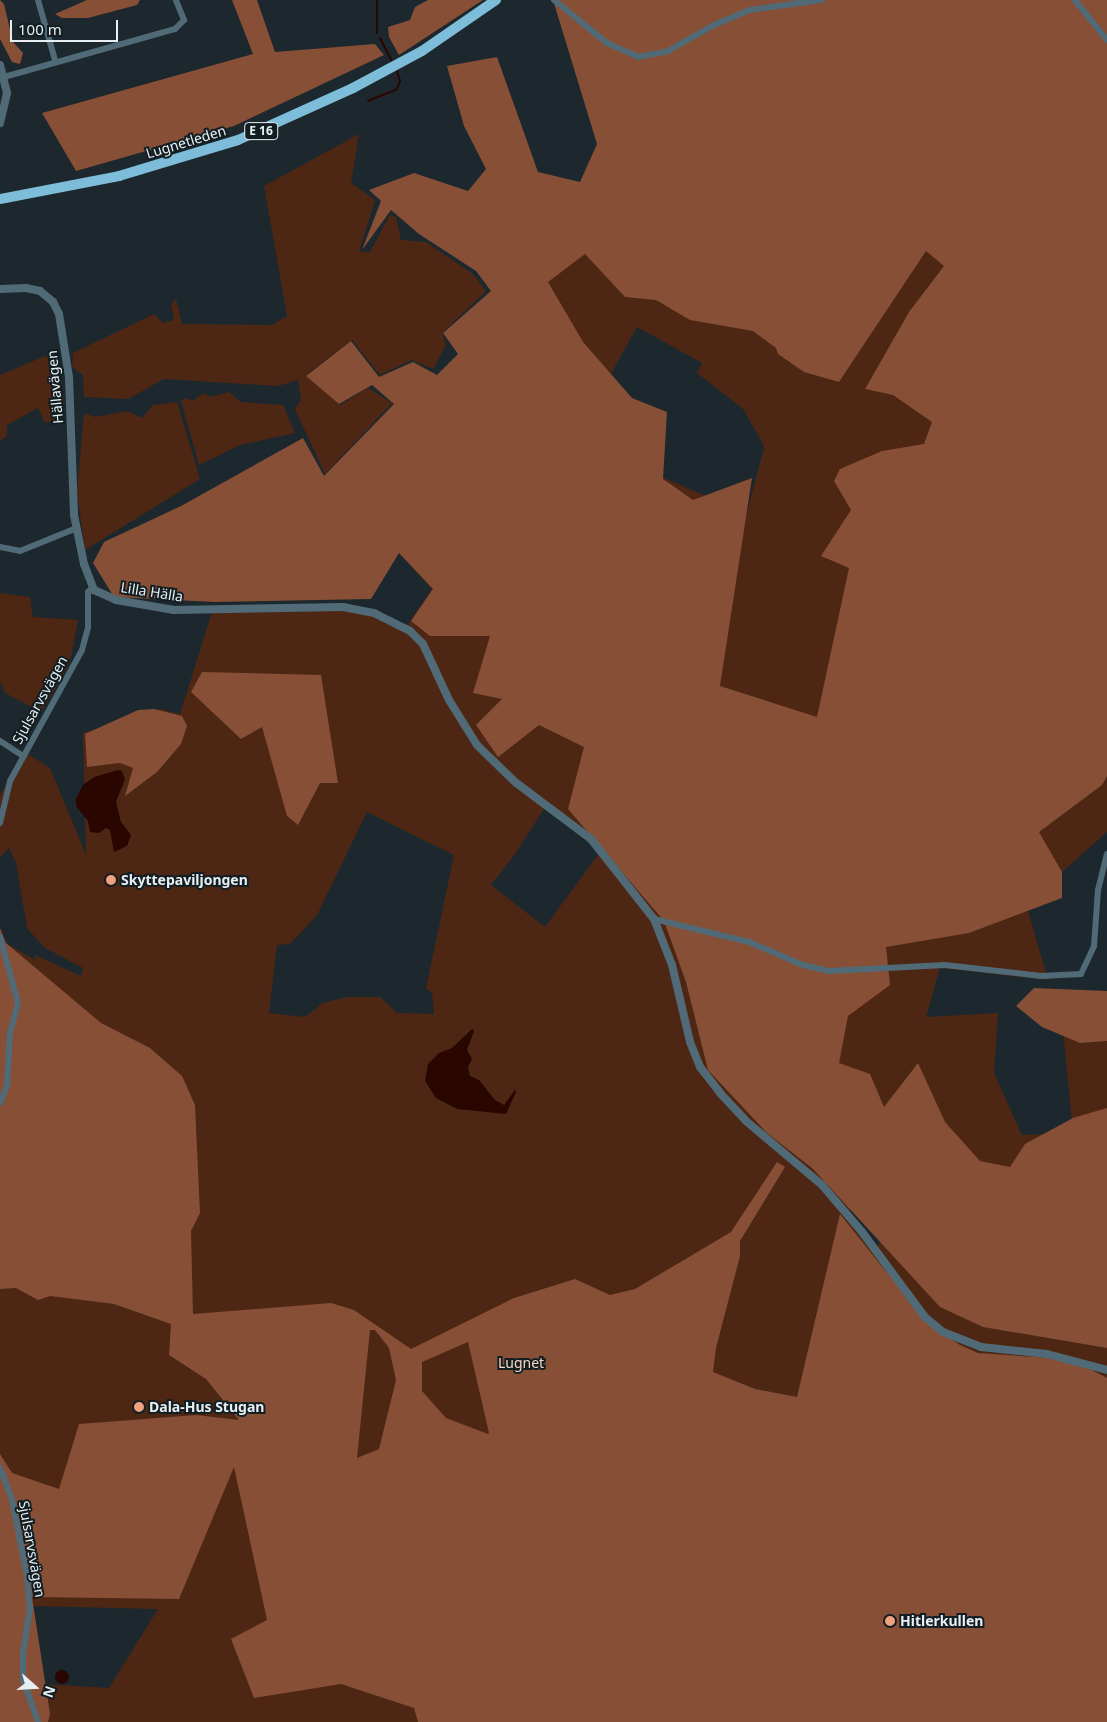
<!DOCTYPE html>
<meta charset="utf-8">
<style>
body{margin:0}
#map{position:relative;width:1107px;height:1722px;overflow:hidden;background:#1c282d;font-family:"Noto Sans",sans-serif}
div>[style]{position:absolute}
.green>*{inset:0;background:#4d2714}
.forest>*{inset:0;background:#864f36}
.water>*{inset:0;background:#290600}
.round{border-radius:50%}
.stream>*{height:2px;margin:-1px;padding:0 1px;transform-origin:1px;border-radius:1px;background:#290600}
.minor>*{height:6px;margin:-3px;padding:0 3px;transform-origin:3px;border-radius:3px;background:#506b77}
.tertiary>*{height:8px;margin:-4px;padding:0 4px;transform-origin:4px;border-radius:4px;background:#506b77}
.trunk>*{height:10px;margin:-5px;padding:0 5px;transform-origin:5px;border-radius:5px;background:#7ebdda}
.dots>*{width:14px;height:14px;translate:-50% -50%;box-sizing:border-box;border:2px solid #131e23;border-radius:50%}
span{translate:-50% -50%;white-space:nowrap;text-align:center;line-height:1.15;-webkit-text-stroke:4px #131e23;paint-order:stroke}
.shield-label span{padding:1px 4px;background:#131e23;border:1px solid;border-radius:4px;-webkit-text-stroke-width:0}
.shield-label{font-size:12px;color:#e8eff3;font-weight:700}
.street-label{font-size:14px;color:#e8eff3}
.poi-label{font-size:14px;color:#e8eff3;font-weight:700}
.left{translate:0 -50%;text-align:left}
.park-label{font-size:14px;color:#fad6c6}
.north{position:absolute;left:10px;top:1662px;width:50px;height:50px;-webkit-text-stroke:4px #131e23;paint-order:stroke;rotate:109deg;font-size:14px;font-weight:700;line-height:20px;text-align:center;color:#e8eff3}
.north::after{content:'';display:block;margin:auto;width:18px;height:22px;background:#e8eff3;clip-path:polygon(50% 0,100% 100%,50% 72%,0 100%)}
.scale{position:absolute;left:10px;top:20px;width:108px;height:22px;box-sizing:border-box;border:2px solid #e8eff3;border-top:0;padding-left:6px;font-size:15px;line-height:18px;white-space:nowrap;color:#e8eff3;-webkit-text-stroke:4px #131e23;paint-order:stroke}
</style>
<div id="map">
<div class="green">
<div style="clip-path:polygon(evenodd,656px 0,1107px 0,1107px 832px,1026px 904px,1048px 980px,940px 968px,926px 1017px,998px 1013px,994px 1073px,1022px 1135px,1073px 1133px,1062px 1020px,1107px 1019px,1107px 1722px,0 1722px,0 940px,35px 960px,35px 955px,81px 976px,83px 968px,45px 948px,27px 928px,16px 863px,9px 848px,0 857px,0 795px,26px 753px,50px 768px,86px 855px,83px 733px,160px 709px,180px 714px,213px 609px,368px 610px,406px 627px,432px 589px,402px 556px,423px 488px,526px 300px,657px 159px,656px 0,637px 327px,702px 363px,697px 373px,743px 409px,762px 442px,764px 448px,742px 531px,718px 501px,659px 476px,606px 383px,637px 327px,656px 0,545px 807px,571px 825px,600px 852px,545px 927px,491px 885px,515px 854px,545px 807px,656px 0,367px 812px,454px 855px,426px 988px,432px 993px,434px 1014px,397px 1013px,380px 997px,347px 997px,323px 1003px,305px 1017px,269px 1013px,277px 945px,290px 944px,317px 915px,367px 812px,656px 0,896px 1174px,925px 1205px,875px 1247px,847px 1212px,896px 1174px,656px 0,31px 1606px,157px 1609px,158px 1609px,109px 1688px,23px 1683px,31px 1606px)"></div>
<div style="clip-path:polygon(359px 134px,351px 183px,375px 200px,359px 252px,370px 252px,390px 215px,396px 217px,401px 240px,426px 242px,473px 274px,486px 291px,442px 333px,446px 345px,433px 369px,412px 360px,380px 375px,352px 340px,306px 375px,340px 405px,368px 388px,392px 403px,325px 474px,295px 409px,301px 400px,298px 380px,278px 386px,164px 379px,128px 399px,84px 397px,83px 375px,72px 367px,73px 353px,154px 314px,163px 323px,174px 320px,171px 304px,176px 299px,182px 324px,272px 325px,287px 316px,264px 186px)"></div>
<div style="clip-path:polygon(45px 356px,57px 365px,64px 402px,61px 417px,45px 423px,38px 408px,7px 425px,7px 436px,0 441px,0 375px)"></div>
<div style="clip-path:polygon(229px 392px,241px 402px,283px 405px,295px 433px,240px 445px,199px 465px,181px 401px,186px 398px,193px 401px,203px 393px,211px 397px)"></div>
<div style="clip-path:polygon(177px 402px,200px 479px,85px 550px,77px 492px,84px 413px,95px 417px,127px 411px,142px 418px,153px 405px)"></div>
<div style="clip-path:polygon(0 593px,30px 597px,33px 617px,78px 620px,70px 662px,42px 712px,5px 693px,0 681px)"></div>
</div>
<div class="forest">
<div style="clip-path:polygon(0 0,4px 4px,13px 42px,23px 53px,20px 64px,12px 62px,0 39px)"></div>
<div style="clip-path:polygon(87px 0,140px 0,137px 5px,88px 18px,62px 18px,55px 14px)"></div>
<div style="clip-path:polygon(232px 0,257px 0,275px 52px,375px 44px,384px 55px,234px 126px,76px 171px,42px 113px,253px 54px)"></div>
<div style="clip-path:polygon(428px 0,483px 0,399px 55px,389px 37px,388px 27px,410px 20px,415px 7px)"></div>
<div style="clip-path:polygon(evenodd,553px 0,1107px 0,1107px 776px,1102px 785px,1039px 832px,1062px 872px,1062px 898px,969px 933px,886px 947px,890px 985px,848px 1016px,839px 1063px,870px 1074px,884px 1107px,918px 1063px,945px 1122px,980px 1161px,1010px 1167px,1025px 1144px,1073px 1118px,1107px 1108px,1107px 1348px,983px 1327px,940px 1307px,812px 1168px,767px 1133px,708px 1070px,686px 982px,664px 921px,568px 809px,584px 747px,539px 725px,498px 757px,476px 725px,502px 699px,473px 693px,490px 636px,430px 636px,411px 621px,433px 589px,399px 553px,371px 599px,215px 602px,114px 597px,93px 563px,104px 542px,181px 506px,303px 438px,324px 476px,394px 404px,372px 385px,339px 404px,306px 376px,351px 341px,379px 377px,413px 362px,437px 375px,458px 354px,443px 333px,491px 291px,476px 271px,419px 234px,391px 210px,362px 250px,381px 201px,369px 190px,414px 173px,468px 191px,486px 169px,464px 126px,447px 66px,497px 57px,538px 172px,580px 182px,597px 144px,553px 0,926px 251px,944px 266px,909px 312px,865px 389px,893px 395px,932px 422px,924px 444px,882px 451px,840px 469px,834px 481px,851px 510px,821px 556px,849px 568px,817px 717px,720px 686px,752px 478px,693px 500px,663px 479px,667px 412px,632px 398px,583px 342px,548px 282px,585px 254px,625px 297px,656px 300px,690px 320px,753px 331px,776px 348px,778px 354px,804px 372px,839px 382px,926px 251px)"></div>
<div style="clip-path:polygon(202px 672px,321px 675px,338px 783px,320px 783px,298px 825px,287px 816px,262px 727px,241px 739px,191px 692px)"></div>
<div style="clip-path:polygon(154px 709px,182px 716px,187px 726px,181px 744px,157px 772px,125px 796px,133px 768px,120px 763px,87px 767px,85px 734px,138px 710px)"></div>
<div style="clip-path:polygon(evenodd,0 928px,6px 943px,101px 1023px,150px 1048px,182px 1076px,195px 1105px,200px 1213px,191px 1231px,193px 1314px,331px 1303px,354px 1310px,411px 1349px,514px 1298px,575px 1279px,610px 1295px,635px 1289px,731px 1232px,777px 1162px,785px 1167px,740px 1241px,740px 1256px,716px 1348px,713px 1372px,755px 1389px,797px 1397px,840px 1214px,928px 1324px,960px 1345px,978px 1353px,1050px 1358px,1088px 1368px,1107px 1378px,1107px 1722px,418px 1722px,414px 1708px,341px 1684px,254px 1698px,231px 1639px,267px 1620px,234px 1467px,179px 1599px,32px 1597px,50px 1714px,48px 1722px,0 1722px,0 1454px,12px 1473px,59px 1489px,79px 1424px,196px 1415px,239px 1420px,206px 1379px,169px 1355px,171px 1324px,114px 1304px,50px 1296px,38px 1300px,16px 1288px,0 1289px,0 928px,370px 1330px,375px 1330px,389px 1348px,396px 1380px,379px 1449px,357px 1458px,370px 1330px,0 928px,468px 1342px,489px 1433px,488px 1434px,446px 1418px,422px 1391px,422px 1362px,468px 1342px)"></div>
<div style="clip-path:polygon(1034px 988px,1107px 991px,1107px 1041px,1080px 1043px,1042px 1027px,1016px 1006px)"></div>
</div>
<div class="water">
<div style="clip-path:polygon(118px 770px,122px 771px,125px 779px,116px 802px,121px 822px,131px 835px,127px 846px,114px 852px,110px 830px,106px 828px,99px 833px,90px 832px,88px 821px,76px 806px,76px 799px,83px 785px,94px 777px)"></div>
<div style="clip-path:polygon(472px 1029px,474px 1031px,467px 1050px,472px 1059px,468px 1067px,470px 1076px,479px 1080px,495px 1100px,504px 1105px,515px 1090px,516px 1092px,506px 1114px,457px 1109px,436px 1098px,425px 1081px,428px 1064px,439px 1053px,452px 1048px)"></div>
<div class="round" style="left:55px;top:1670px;width:14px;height:14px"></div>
</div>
<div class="stream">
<div style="left:377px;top:0;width:33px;rotate:90deg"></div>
<div style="left:380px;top:38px;width:27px;rotate:63deg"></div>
<div style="left:368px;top:101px;width:31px;rotate:-22deg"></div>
<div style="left:397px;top:89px;width:9px;rotate:-69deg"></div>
<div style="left:400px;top:81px;width:10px;rotate:-107deg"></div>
</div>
<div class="minor">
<div style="left:38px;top:0;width:62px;rotate:74.2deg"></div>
<div style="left:554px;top:0;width:68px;rotate:39.1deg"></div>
<div style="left:607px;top:43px;width:34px;rotate:24deg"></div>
<div style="left:638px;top:57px;width:31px;rotate:-11deg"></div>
<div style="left:668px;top:51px;width:53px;rotate:-29.5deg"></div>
<div style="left:714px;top:25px;width:38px;rotate:-23deg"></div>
<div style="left:749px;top:10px;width:73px;rotate:-7.9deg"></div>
<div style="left:1075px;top:0;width:51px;rotate:51.3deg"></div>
<div style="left:4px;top:77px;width:178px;rotate:-15.7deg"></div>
<div style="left:175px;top:29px;width:13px;rotate:-45deg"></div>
<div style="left:184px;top:20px;width:22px;rotate:-112deg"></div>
<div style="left:0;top:547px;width:20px;rotate:11deg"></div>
<div style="left:20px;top:551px;width:61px;rotate:-22deg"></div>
<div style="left:0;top:741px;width:27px;rotate:33deg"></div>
<div style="left:0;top:823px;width:43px;rotate:-76.6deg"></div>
<div style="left:10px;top:781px;width:149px;rotate:-61.2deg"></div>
<div style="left:82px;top:650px;width:23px;rotate:-75deg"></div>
<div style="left:88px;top:628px;width:36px;rotate:-90deg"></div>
<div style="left:88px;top:592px;width:7px;rotate:-45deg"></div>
<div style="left:654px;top:919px;width:98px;rotate:13.6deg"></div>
<div style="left:749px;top:942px;width:59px;rotate:23.1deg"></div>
<div style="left:803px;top:965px;width:27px;rotate:13deg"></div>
<div style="left:829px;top:971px;width:116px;rotate:-3deg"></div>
<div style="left:945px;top:965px;width:97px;rotate:6.5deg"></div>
<div style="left:1041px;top:976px;width:40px;rotate:-2.9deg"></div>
<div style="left:1081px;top:974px;width:31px;rotate:-65deg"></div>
<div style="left:1094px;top:946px;width:56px;rotate:-85.9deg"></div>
<div style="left:1098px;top:890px;width:37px;rotate:-76deg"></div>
<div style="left:0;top:937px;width:68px;rotate:74.7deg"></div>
<div style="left:18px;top:1003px;width:31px;rotate:105deg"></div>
<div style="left:10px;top:1033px;width:53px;rotate:93.2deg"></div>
<div style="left:7px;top:1086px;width:18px;rotate:112deg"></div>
<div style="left:0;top:1468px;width:34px;rotate:69deg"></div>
<div style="left:12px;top:1500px;width:77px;rotate:78.8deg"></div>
<div style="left:27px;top:1576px;width:32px;rotate:85deg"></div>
<div style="left:30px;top:1608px;width:46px;rotate:98.8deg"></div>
<div style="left:23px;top:1653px;width:26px;rotate:90deg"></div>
<div style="left:23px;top:1679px;width:46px;rotate:70.8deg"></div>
</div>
<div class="tertiary">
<div style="left:0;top:65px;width:29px;rotate:76deg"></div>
<div style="left:7px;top:93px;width:31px;rotate:103deg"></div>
<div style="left:0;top:289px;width:26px;rotate:-2deg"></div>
<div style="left:26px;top:288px;width:14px;rotate:12deg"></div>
<div style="left:40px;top:291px;width:17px;rotate:40deg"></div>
<div style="left:53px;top:302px;width:13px;rotate:63deg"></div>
<div style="left:59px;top:314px;width:64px;rotate:81deg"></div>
<div style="left:69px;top:377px;width:138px;rotate:87.9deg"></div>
<div style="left:74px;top:515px;width:50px;rotate:78.5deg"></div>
<div style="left:84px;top:564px;width:28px;rotate:69deg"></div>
<div style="left:94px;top:590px;width:24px;rotate:24deg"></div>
<div style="left:116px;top:600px;width:59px;rotate:9.8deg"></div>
<div style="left:174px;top:610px;width:169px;rotate:-1deg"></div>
<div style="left:343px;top:607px;width:32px;rotate:11deg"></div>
<div style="left:374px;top:613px;width:40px;rotate:26.6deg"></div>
<div style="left:410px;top:631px;width:18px;rotate:45deg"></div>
<div style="left:423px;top:644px;width:62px;rotate:65.1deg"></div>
<div style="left:449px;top:700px;width:53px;rotate:58.1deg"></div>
<div style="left:477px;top:745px;width:53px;rotate:44.2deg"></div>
<div style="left:515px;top:782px;width:95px;rotate:36.9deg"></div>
<div style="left:591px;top:839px;width:102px;rotate:51.8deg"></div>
<div style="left:654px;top:919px;width:49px;rotate:68.6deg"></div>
<div style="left:672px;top:965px;width:79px;rotate:76.8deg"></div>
<div style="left:690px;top:1042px;width:27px;rotate:68deg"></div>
<div style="left:700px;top:1067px;width:33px;rotate:52deg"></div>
<div style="left:720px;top:1093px;width:38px;rotate:47deg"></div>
<div style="left:746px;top:1121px;width:99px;rotate:40.1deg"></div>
<div style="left:822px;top:1185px;width:62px;rotate:49.6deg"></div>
<div style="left:862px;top:1232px;width:106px;rotate:53.5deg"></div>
<div style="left:925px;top:1317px;width:23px;rotate:40deg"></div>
<div style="left:943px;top:1332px;width:41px;rotate:21.5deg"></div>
<div style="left:981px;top:1347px;width:66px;rotate:6.1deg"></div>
<div style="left:1047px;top:1354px;width:62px;rotate:14.9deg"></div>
</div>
<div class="trunk">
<div style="left:0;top:199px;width:121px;rotate:-10.9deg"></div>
<div style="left:119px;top:176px;width:124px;rotate:-16.8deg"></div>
<div style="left:238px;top:140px;width:126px;rotate:-24.3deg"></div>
<div style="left:353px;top:88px;width:78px;rotate:-28.2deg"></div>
<div style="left:422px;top:51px;width:90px;rotate:-34.6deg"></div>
</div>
<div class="dots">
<div style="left:111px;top:880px;background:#f1a17d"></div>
<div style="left:139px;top:1407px;background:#f1a17d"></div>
<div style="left:890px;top:1621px;background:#f1a17d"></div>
</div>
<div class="shield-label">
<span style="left:261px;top:131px">E 16</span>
</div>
<div class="street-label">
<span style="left:186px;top:142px;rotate:-17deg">Lugnetleden</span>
<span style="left:55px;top:387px;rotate:-95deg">Hällavägen</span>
<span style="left:152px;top:592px;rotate:9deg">Lilla Hälla</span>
<span style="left:40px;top:700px;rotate:-61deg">Sjulsarvsvägen</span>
<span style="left:32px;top:1549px;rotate:80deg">Sjulsarvsvägen</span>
</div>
<div class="poi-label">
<span class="left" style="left:121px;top:880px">Skyttepaviljongen</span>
<span class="left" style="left:149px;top:1407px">Dala-Hus Stugan</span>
<span class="left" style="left:900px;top:1621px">Hitlerkullen</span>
</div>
<div class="park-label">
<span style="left:521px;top:1363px">Lugnet</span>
</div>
<div class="north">N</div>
<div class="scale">100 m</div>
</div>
